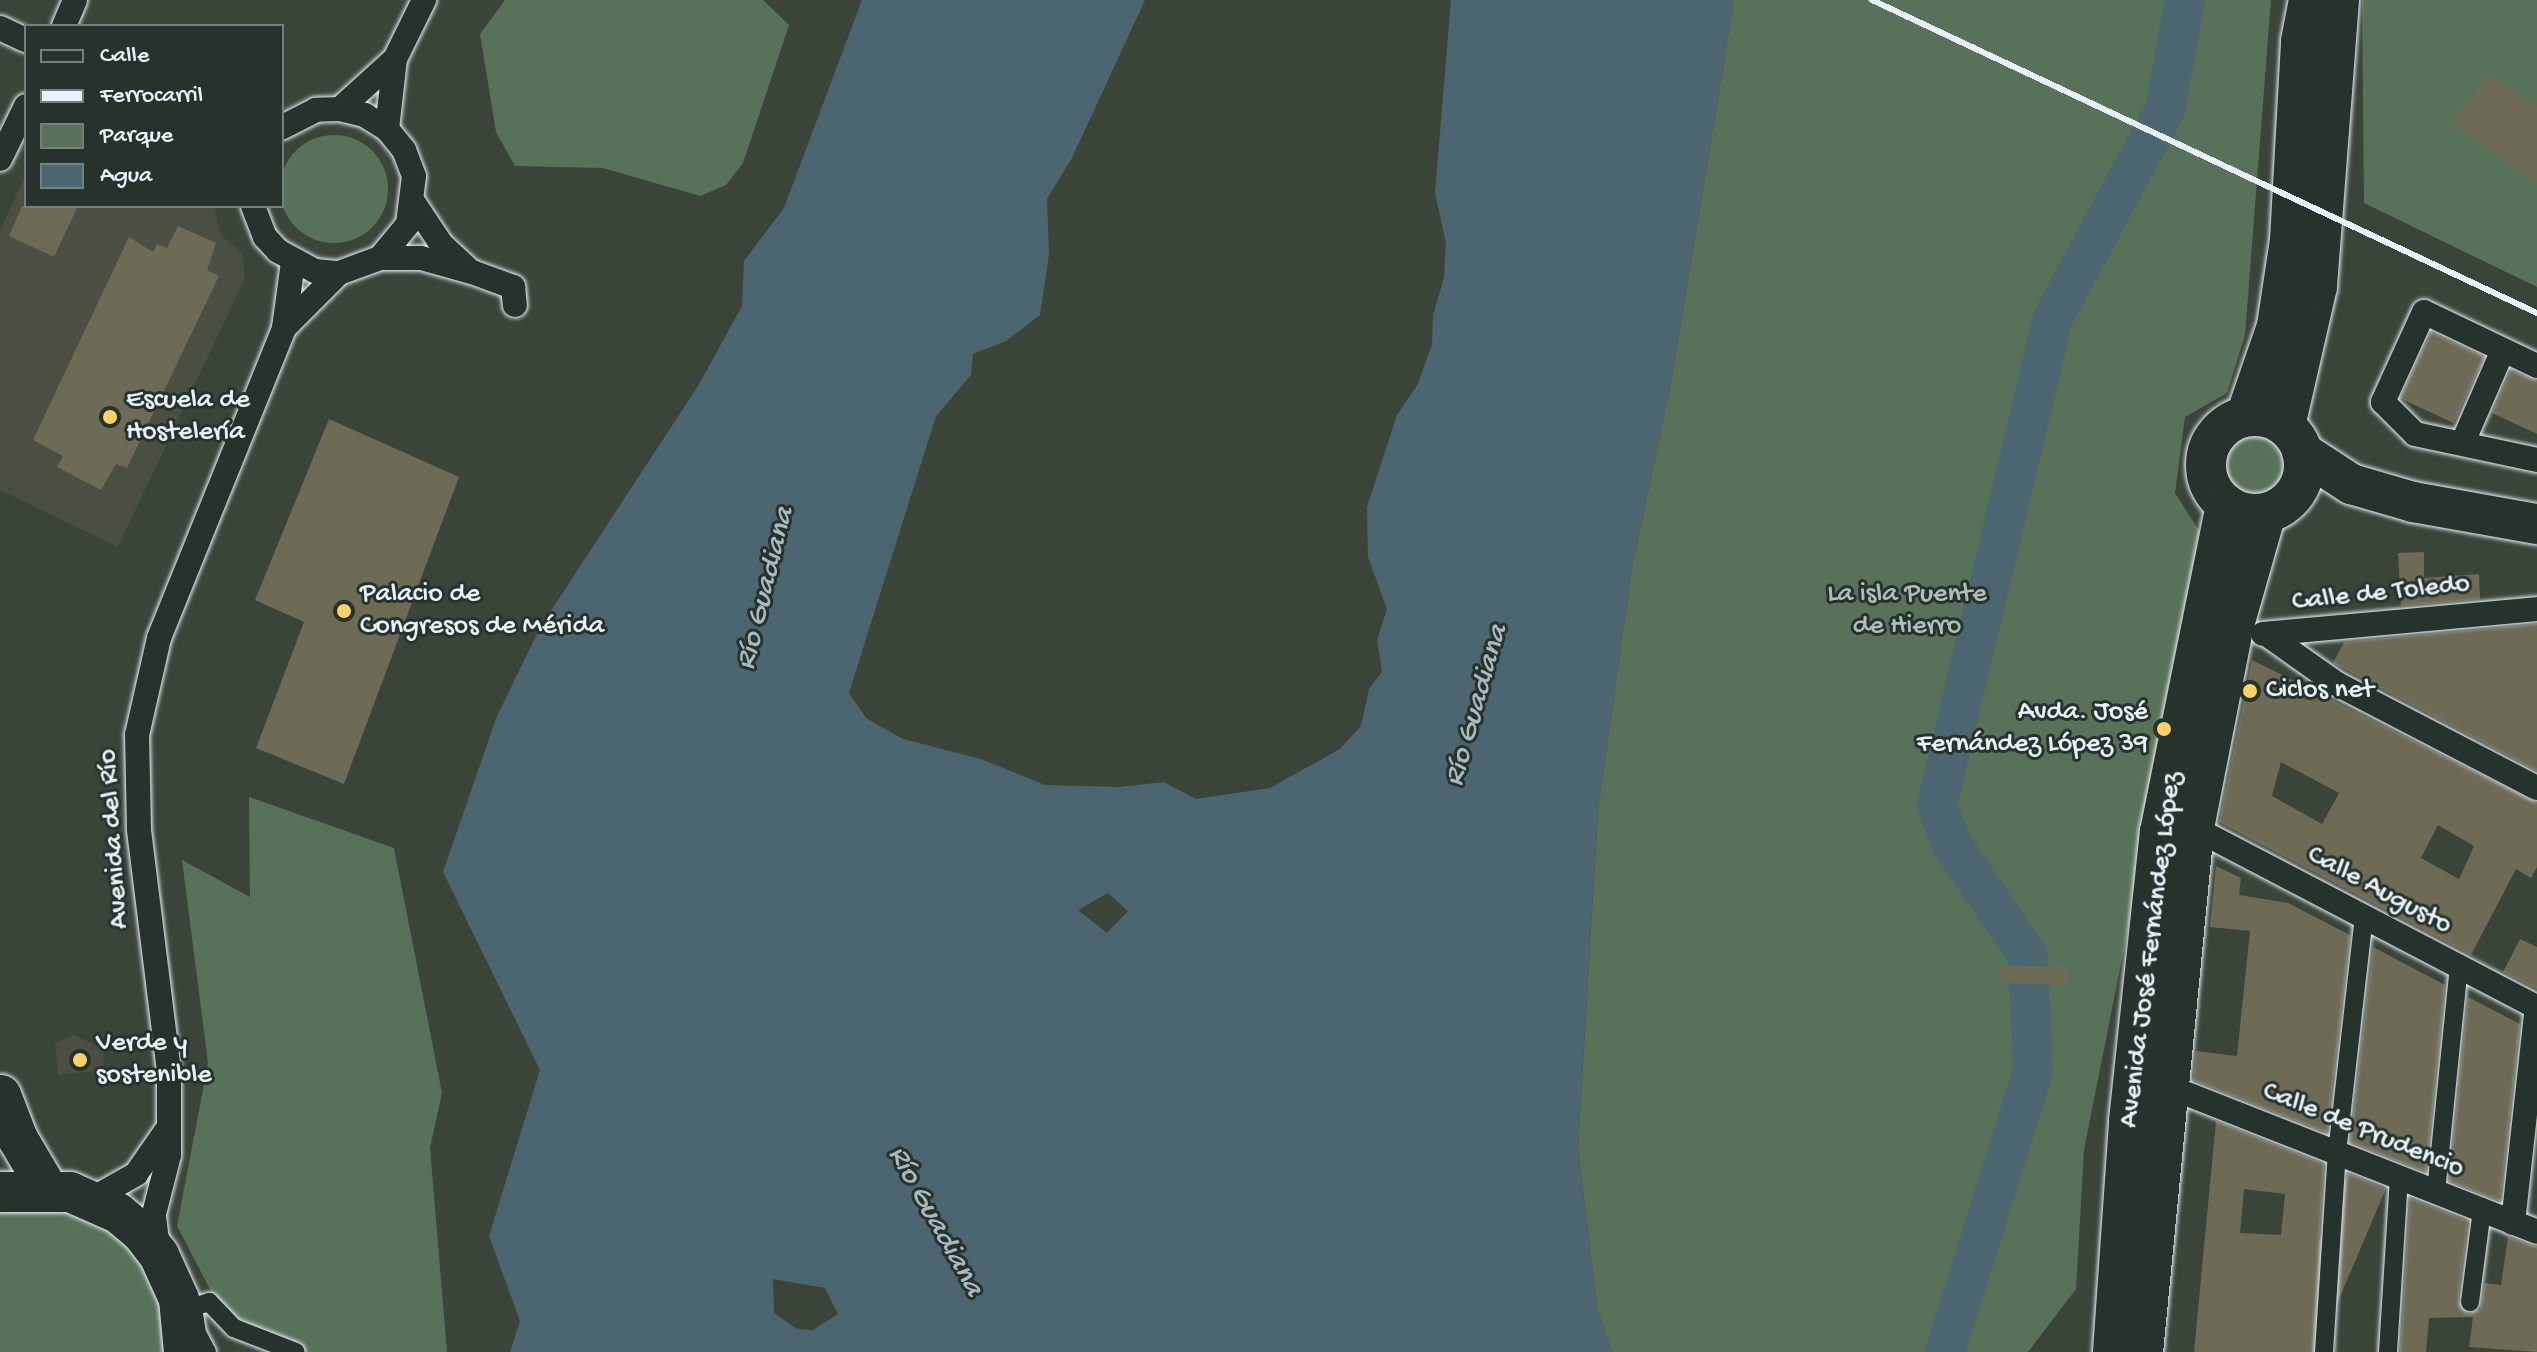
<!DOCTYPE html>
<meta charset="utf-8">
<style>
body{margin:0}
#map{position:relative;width:2537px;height:1352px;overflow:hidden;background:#3b4439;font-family:"Gochi Hand",sans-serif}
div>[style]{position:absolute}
.built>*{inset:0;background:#4a4f42}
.green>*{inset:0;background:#577258}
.round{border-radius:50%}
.water>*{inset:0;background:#4b6671}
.river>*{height:40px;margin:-20px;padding:0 20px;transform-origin:20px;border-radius:20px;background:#4b6671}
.building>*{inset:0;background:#6d6a56;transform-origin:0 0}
.roads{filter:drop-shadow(0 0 2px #e8f1f8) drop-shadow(0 0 2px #e8f1f8)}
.pedestrian>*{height:18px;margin:-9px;padding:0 9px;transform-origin:9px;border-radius:9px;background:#26332d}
.minor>*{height:24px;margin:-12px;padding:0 12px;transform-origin:12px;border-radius:12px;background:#26332d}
.primary>*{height:40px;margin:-20px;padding:0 20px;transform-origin:20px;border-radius:20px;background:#26332d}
.primary>.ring{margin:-20px;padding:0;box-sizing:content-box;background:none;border:40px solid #26332d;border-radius:50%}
.rail>*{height:6px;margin:-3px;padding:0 3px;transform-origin:3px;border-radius:3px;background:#e8f1f8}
.dots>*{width:22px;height:22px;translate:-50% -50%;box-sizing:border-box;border:4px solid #26332d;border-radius:50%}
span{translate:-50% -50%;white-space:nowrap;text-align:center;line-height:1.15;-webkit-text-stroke:6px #26332d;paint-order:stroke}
.poi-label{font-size:28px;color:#e8f1f8}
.left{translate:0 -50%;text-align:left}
.right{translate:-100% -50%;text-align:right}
.street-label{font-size:28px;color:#e8f1f8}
.park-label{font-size:28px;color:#aebeb8}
.water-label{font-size:30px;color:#a9b9c2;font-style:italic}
.legend{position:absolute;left:24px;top:24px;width:260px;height:184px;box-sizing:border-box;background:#26332d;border:2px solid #747f7e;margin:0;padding:10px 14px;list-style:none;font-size:24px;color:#e8f1f8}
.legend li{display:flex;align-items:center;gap:16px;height:40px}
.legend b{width:40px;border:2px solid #747f7e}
</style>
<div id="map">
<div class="built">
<div style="clip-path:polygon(26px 174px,26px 206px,214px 206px,220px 234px,242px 253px,245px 278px,118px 547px,0 490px,0 231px)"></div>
<div style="clip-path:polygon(75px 1035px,104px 1050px,103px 1070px,58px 1075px,55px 1043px)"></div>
</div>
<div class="green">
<div style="clip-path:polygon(505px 0,763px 0,789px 25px,743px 163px,726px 185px,700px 196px,603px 168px,515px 166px,496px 132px,480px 34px)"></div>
<div style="clip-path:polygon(1734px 0,2271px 0,2245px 335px,2227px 393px,2185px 417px,2175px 493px,2205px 540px,2084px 1150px,2076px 1289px,2028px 1352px,1612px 1352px,1597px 1307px,1578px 1148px,1598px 810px,1632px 568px,1671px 383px)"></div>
<div style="clip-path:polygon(2362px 0,2537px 0,2537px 287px,2364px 203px)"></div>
<div class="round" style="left:280px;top:135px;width:108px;height:108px"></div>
<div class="round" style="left:2223px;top:434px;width:64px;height:64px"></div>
<div style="clip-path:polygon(249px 797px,394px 848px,442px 1093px,430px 1148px,447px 1352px,306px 1352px,239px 1322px,213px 1295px,177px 1226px,208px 1063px,182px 860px,250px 897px)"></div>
<div style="clip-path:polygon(55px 1207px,110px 1230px,126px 1244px,150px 1276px,163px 1315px,164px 1352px,0 1352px,0 1209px)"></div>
</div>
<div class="water">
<div style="clip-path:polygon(evenodd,862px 0,1145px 0,1072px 158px,1047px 199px,1049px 254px,1040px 315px,1006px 341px,973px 354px,971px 375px,936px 416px,849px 693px,866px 718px,903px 739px,981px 759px,1045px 785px,1119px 787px,1164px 782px,1196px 799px,1270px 788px,1340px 749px,1361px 726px,1369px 689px,1382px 672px,1377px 640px,1387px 609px,1368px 557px,1367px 507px,1397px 415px,1418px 384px,1432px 344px,1433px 315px,1444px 278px,1446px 243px,1435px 193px,1451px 0,1734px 0,1671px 383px,1632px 568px,1598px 810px,1578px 1148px,1597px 1307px,1612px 1352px,510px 1352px,520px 1321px,489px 1236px,540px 1070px,443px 872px,497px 716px,541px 626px,698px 386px,742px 306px,744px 261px,784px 208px,862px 0,1108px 893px,1128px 911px,1107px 933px,1078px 910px,1108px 893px,862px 0,773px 1279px,825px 1288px,838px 1314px,813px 1330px,797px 1329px,774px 1313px,773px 1279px)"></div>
</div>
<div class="river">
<div style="left:1945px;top:1352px;width:294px;rotate:-72.6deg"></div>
<div style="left:2033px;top:1072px;width:116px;rotate:-92.5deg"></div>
<div style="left:2028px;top:956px;width:137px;rotate:-124.3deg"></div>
<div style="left:1951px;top:843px;width:40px;rotate:-110.2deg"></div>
<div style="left:1937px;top:805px;width:501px;rotate:-76.6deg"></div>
<div style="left:2053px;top:318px;width:236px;rotate:-61.7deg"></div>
<div style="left:2165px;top:110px;width:112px;rotate:-79.7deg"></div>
</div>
<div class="building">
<div style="clip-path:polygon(2488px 74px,2537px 108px,2537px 185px,2453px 123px)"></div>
<div style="clip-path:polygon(22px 206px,78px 206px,54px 257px,9px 236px)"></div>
<div style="clip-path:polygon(178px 226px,216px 243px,207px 270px,219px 276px,127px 468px,116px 464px,101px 490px,57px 467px,63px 456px,33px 440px,129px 237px,153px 252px,157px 244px,167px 248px)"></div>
<div style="left:2431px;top:332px;width:59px;height:73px;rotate:25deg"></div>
<div style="clip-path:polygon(2511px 370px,2537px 381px,2537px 434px,2492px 413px)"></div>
<div style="clip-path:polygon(329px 419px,459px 477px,344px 784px,256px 748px,304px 622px,255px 600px)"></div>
<div style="clip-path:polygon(2424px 552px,2424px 578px,2479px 574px,2480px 599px,2401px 606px,2398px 553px)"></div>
<div style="clip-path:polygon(2537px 624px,2537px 771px,2333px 663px,2344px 642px)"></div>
<div style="clip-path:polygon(evenodd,2252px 660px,2537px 803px,2537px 867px,2531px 878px,2516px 869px,2471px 955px,2219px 822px,2252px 660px,2281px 762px,2339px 793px,2322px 824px,2272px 796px,2281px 762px,2252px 660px,2438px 825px,2474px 846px,2459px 879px,2421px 858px,2438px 825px)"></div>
<div style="clip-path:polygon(2216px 866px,2241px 878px,2239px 895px,2288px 903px,2350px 935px,2327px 1133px,2193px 1080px,2196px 1051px,2237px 1056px,2250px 931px,2210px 927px)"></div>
<div style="clip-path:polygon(2520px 939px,2537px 947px,2537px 989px,2503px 972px)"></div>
<div style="clip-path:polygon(2373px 947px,2445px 985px,2426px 1172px,2350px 1142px)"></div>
<div style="left:2000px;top:965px;width:67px;height:18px;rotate:2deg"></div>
<div style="clip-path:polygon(2468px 997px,2520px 1024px,2500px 1201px,2449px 1181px)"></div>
<div style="clip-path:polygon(evenodd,2216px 1121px,2324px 1164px,2312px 1352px,2194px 1352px,2216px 1121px,2244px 1189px,2285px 1194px,2281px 1235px,2240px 1233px,2244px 1189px)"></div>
<div style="left:2348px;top:1173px;width:41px;height:179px;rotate:23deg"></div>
<div style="clip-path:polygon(2410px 1198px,2468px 1221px,2458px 1300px,2468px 1314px,2480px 1309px,2485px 1283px,2501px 1285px,2508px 1237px,2537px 1247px,2537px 1352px,2469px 1347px,2473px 1317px,2429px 1318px,2426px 1352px,2400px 1352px)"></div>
</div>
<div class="roads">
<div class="pedestrian">
<div style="left:2436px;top:1192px;width:227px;rotate:-84.2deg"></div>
<div style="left:2470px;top:1302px;width:93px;rotate:-82.6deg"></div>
<div style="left:207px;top:1352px;width:21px;rotate:-118deg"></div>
<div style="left:197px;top:1333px;width:26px;rotate:-99deg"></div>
<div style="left:193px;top:1307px;width:17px;rotate:-17deg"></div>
<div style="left:209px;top:1302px;width:36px;rotate:46deg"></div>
<div style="left:234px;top:1328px;width:66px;rotate:21.2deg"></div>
<div style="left:2324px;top:1352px;width:199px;rotate:-86.3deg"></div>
<div style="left:2337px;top:1153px;width:238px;rotate:-83.5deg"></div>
<div style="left:2388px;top:1352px;width:174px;rotate:-86.4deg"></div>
</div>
<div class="minor">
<div style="left:64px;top:26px;width:28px;rotate:-67deg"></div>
<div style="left:0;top:28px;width:29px;rotate:25deg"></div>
<div style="left:340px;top:109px;width:74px;rotate:-42.3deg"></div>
<div style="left:387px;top:129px;width:70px;rotate:-83.5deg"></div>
<div style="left:395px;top:59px;width:66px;rotate:-63.8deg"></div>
<div style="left:0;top:159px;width:59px;rotate:-63.9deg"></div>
<div style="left:414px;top:203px;width:49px;rotate:56.6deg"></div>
<div style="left:441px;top:244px;width:35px;rotate:43deg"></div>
<div style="left:253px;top:206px;width:33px;rotate:69deg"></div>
<div style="left:265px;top:237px;width:19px;rotate:47deg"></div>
<div style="left:278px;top:251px;width:42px;rotate:28.4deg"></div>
<div style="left:315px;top:271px;width:24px;rotate:5deg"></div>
<div style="left:339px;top:273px;width:44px;rotate:-20.1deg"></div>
<div style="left:380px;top:258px;width:44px;rotate:-50.5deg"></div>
<div style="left:408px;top:224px;width:48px;rotate:-82.9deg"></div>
<div style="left:414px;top:176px;width:28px;rotate:-111deg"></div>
<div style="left:404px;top:150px;width:27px;rotate:-129deg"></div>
<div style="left:387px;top:129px;width:26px;rotate:-148deg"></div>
<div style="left:365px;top:115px;width:26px;rotate:-167deg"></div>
<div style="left:340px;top:109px;width:24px;rotate:178deg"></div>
<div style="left:316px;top:110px;width:38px;rotate:153deg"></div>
<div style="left:380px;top:258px;width:41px"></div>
<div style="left:421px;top:258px;width:53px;rotate:15.4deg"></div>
<div style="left:472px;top:272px;width:44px;rotate:20.1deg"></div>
<div style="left:513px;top:287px;width:18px;rotate:84deg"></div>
<div style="left:284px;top:328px;width:78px;rotate:-45deg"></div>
<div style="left:2537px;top:366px;width:125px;rotate:-154.5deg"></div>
<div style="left:2424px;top:312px;width:99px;rotate:114.5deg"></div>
<div style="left:2383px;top:402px;width:45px;rotate:45deg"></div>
<div style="left:2415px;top:434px;width:125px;rotate:12deg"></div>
<div style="left:2463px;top:442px;width:100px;rotate:-66.5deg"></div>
<div style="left:2263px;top:634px;width:275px;rotate:-5.2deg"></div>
<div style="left:2269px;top:636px;width:83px;rotate:35.2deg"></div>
<div style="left:2337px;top:684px;width:225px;rotate:27.5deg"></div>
<div style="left:2194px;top:828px;width:387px;rotate:27.6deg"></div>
<div style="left:2167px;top:1086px;width:398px;rotate:21.5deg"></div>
<div style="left:92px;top:1199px;width:51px;rotate:-29.6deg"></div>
<div style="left:136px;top:1174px;width:52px;rotate:-55.1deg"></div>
<div style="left:2513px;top:1223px;width:217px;rotate:-83.7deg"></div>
<div style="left:158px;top:1249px;width:35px;rotate:-97deg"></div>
<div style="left:154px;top:1214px;width:61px;rotate:-75.7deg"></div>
<div style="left:169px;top:1155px;width:84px;rotate:-90deg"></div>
<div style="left:169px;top:1071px;width:244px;rotate:-97.1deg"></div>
<div style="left:139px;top:829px;width:94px;rotate:-91.2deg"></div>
<div style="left:137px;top:735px;width:99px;rotate:-77.2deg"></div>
<div style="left:159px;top:638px;width:334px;rotate:-68deg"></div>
<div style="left:284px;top:328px;width:67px;rotate:-82.2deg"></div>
</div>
<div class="primary">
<div style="left:2246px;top:416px;width:95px;rotate:-71deg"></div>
<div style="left:2277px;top:326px;width:87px;rotate:-81.4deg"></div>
<div style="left:2290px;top:240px;width:199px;rotate:-86.8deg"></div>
<div style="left:2301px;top:41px;width:42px;rotate:-79deg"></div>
<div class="ring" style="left:2206px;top:416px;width:58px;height:58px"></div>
<div style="left:2285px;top:426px;width:144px;rotate:-77.1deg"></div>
<div style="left:2317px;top:286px;width:287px;rotate:-85.6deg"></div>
<div style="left:2302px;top:452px;width:59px;rotate:33.1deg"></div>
<div style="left:2351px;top:484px;width:65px;rotate:16.2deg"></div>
<div style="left:2413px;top:502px;width:126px;rotate:10.1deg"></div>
<div style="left:1px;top:1095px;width:47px;rotate:68.9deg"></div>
<div style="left:18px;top:1139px;width:57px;rotate:59.4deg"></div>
<div style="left:0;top:1192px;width:70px"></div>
<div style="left:70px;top:1192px;width:52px;rotate:23.6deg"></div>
<div style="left:118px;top:1213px;width:30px;rotate:40deg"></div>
<div style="left:141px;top:1232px;width:29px;rotate:52deg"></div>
<div style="left:159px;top:1255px;width:48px;rotate:65.6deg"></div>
<div style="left:179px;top:1299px;width:53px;rotate:84.6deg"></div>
<div style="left:2113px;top:1352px;width:232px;rotate:-86deg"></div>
<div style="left:2129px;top:1121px;width:291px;rotate:-83.9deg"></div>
<div style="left:2160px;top:832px;width:334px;rotate:-78.6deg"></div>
<div style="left:2143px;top:1352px;width:526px;rotate:-84.44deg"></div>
<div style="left:2194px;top:828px;width:207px;rotate:-78.9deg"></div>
<div style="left:2234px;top:625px;width:116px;rotate:-74.1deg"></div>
</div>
</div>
<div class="rail">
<div style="left:1872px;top:0;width:735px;rotate:25.21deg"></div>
</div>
<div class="dots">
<div style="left:110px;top:417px;background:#ffd166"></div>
<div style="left:344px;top:611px;background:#ffd166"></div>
<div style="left:2250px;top:691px;background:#ffd166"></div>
<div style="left:2164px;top:729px;background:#ffd166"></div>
<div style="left:80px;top:1060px;background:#ffd166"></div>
</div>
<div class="poi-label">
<span class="left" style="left:126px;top:417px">Escuela de<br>Hostelería</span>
<span class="left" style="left:360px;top:611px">Palacio de<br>Congresos de Mérida</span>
<span class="left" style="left:2266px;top:691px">Ciclos net</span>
<span class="right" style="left:2148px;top:729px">Avda. José<br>Fernández López 39</span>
<span class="left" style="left:96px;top:1060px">Verde y<br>sostenible</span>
</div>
<div class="street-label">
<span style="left:2381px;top:594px;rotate:-6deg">Calle de Toledo</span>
<span style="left:115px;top:839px;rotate:-94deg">Avenida del Río</span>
<span style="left:2379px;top:891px;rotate:28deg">Calle Augusto</span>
<span style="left:2152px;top:950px;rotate:-83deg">Avenida José Fernández López</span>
<span style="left:2363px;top:1131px;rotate:22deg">Calle de Prudencio</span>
</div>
<div class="park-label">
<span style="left:1907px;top:611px">La isla Puente<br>de Hierro</span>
</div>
<div class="water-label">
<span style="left:767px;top:589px;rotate:-76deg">Río Guadiana</span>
<span style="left:1478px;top:706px;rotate:-74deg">Río Guadiana</span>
<span style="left:934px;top:1222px;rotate:61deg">Río Guadiana</span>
</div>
<ul class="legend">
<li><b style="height:10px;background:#26332d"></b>Calle</li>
<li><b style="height:10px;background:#e8f1f8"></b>Ferrocarril</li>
<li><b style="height:22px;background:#577258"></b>Parque</li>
<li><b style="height:22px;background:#4b6671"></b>Agua</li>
</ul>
</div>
